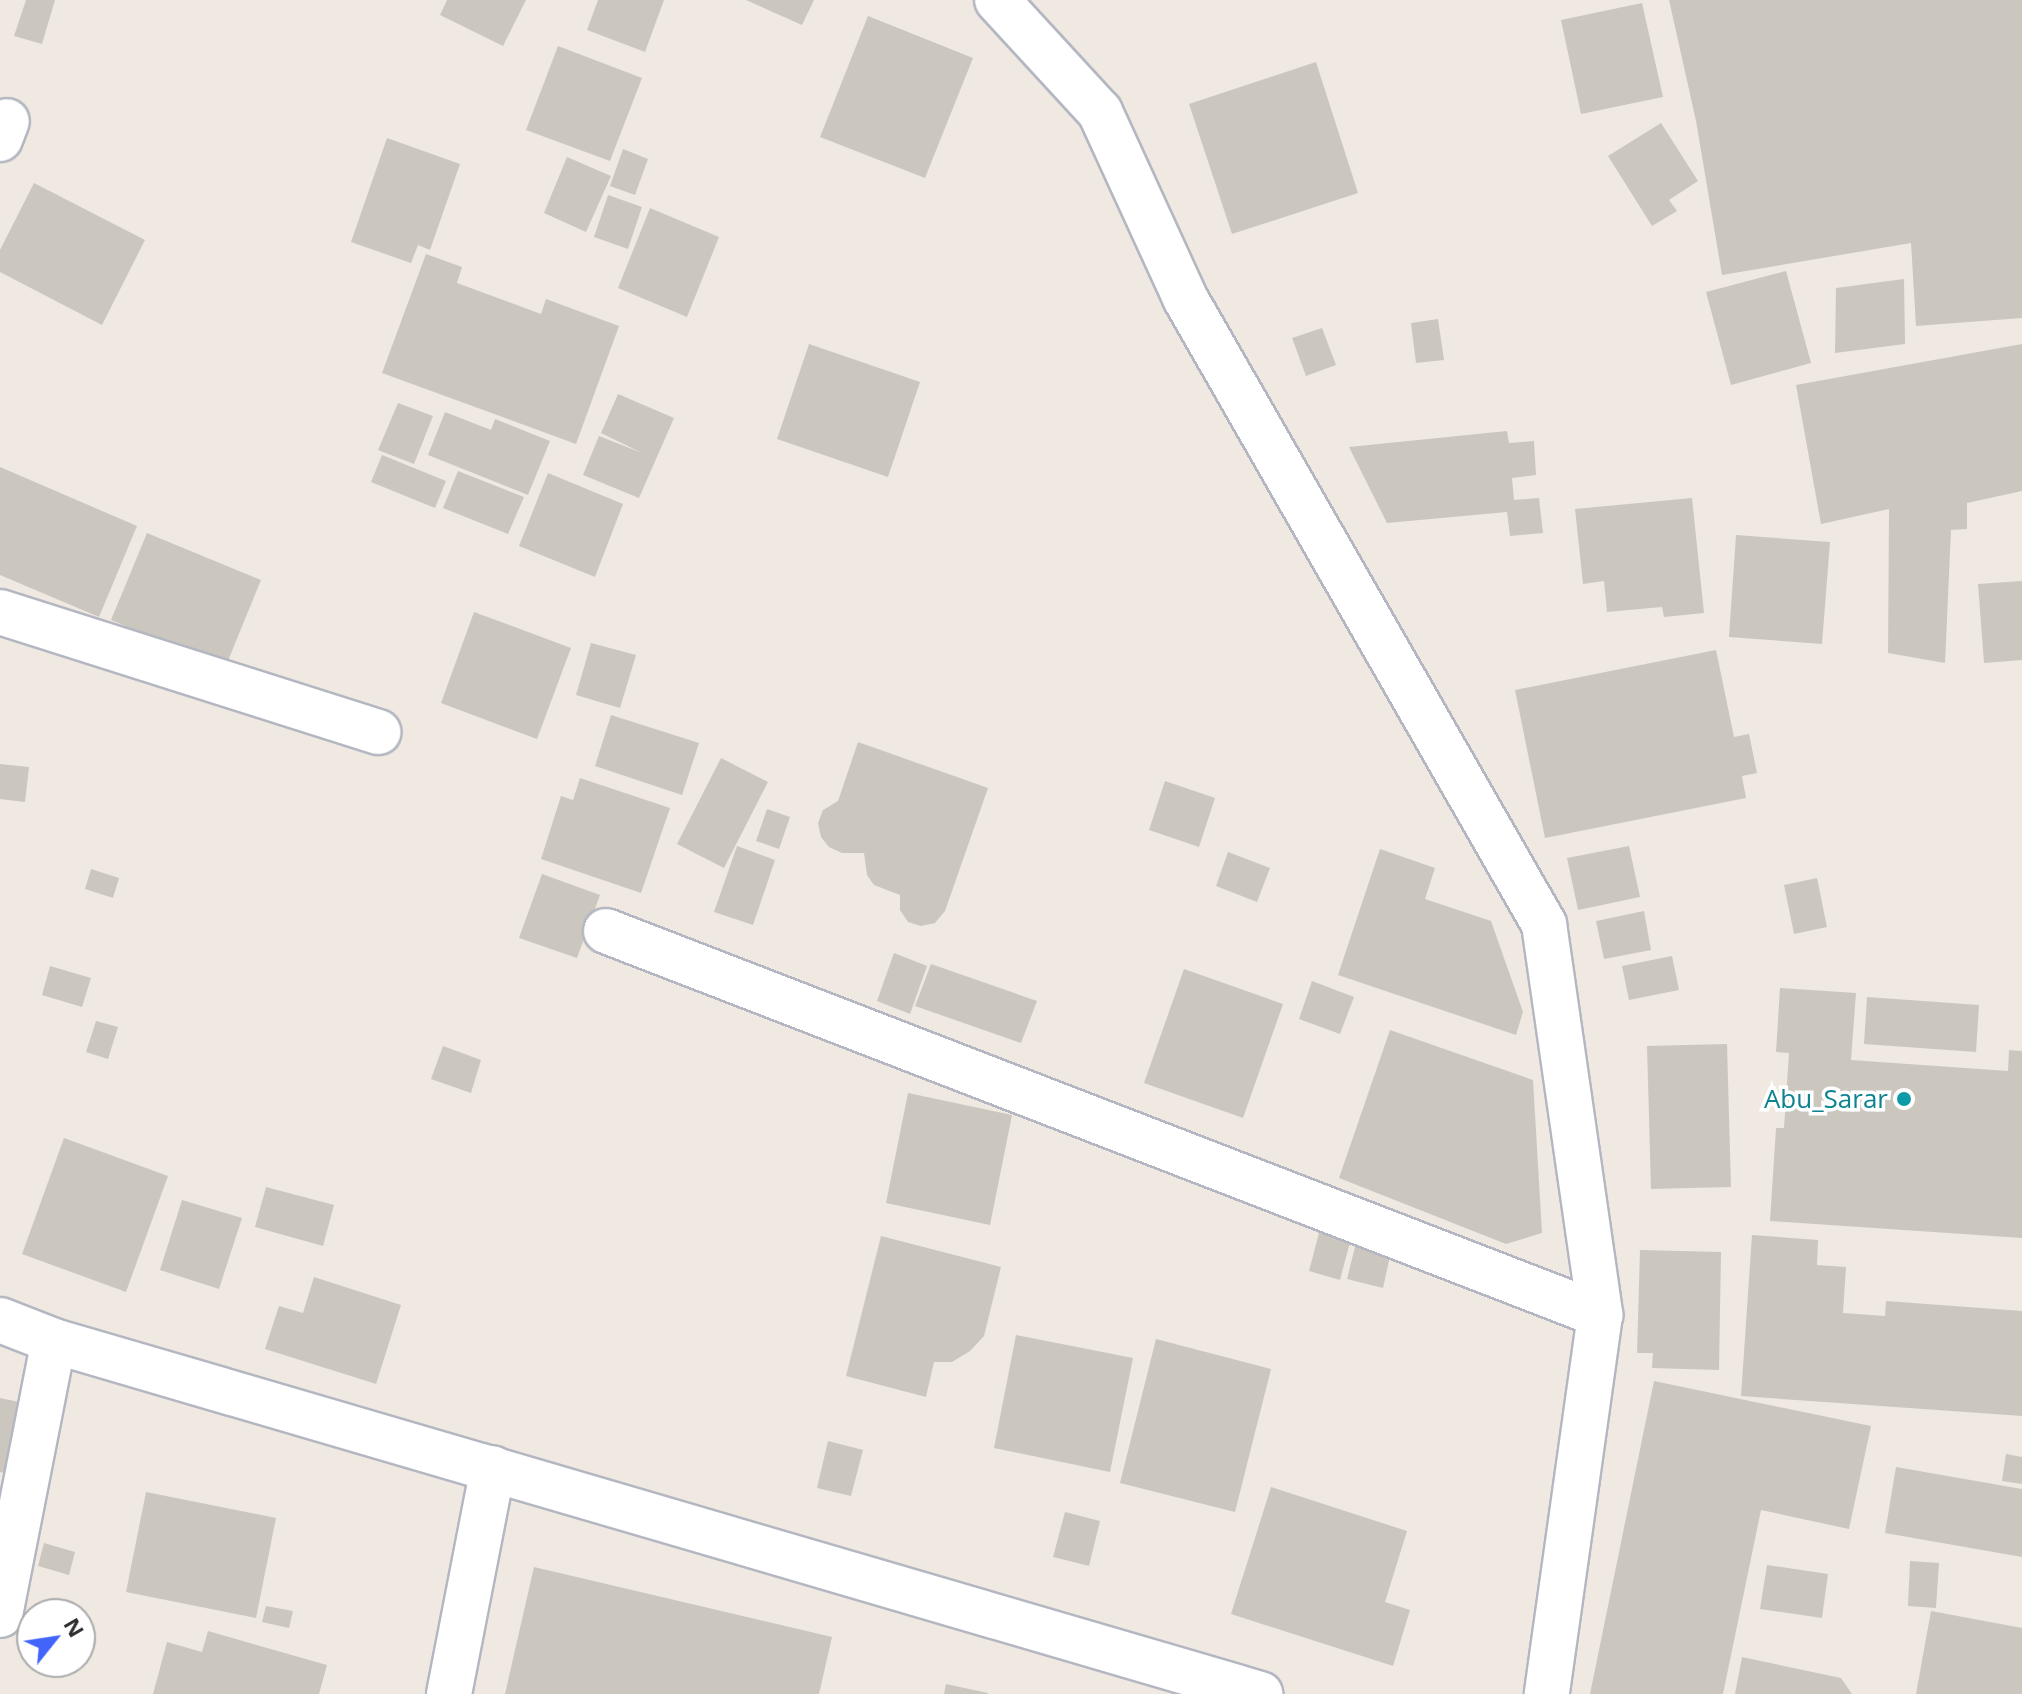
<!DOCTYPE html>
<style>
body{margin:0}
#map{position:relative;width:2022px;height:1694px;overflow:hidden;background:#efe9e1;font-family:"Open Sans",sans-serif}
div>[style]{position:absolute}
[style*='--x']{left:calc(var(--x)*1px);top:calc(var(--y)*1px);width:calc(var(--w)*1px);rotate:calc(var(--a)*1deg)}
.building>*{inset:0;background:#cbc7bf}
.roads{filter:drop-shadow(2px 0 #b4b7c1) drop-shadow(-2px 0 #b4b7c1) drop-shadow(0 2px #b4b7c1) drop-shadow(0 -2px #b4b7c1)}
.street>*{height:44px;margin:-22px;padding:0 22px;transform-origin:22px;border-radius:22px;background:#fff}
.dots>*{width:22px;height:22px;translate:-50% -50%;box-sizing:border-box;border:4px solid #fff;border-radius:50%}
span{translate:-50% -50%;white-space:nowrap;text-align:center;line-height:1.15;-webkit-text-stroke:7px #fff;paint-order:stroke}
.culture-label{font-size:26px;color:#0d838f}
.right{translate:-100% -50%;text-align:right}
.north{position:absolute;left:16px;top:1598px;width:80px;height:80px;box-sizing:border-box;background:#fff;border:2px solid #ababab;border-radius:50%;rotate:60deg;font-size:22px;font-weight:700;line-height:32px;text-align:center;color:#2e2e2e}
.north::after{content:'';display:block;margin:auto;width:28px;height:36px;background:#4264fb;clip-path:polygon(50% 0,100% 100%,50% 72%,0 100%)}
</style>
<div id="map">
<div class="building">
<i style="clip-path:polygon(26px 0,55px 0,42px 44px,14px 36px)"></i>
<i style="clip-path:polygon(447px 0,526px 0,503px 46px,440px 15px)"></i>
<i style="clip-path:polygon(598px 0,664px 0,645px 52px,587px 30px)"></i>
<i style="clip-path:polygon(746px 0,814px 0,802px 25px)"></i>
<i style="clip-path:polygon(1669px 0,2022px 0,2022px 318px,1916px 326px,1911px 243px,1722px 275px,1696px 121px)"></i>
<i style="clip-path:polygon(1642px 3px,1663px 97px,1581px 114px,1561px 20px)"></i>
<i style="clip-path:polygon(868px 16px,973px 58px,925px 178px,820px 137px)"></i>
<i style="clip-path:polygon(558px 46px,642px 78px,610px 161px,526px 130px)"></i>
<i style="clip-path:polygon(1316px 62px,1358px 193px,1232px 234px,1189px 104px)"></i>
<i style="clip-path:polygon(1661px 123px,1698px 181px,1669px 200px,1677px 211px,1652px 226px,1608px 156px)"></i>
<i style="clip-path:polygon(387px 138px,460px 164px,430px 250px,418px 245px,411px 263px,351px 242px)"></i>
<i style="clip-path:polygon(623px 149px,648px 159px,635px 195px,610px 186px)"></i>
<i style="clip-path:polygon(567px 157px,611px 176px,586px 232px,544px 213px)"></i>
<i style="clip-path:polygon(34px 183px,145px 240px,102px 325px,0 272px,0 250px)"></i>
<i style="clip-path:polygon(608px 195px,642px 207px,628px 249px,594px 237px)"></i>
<i style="clip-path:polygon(650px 208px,719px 237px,687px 317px,618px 288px)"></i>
<i style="clip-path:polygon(426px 254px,462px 267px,457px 283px,541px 314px,546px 299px,619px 326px,576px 444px,382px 373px)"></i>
<i style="clip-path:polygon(1786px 271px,1811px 363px,1731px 385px,1706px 292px)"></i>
<i style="clip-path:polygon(1904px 279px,1905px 344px,1835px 353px,1836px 288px)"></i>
<i style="clip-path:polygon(1438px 319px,1444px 360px,1416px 363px,1411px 323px)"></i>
<i style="clip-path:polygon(1322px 328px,1336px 365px,1306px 376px,1292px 338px)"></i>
<i style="clip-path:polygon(809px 344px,920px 382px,888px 477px,777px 439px)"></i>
<i style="clip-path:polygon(2022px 344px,2022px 491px,1967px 503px,1967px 529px,1951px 530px,1945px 663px,1888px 653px,1889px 509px,1821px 524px,1796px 385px)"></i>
<i style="clip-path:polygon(618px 394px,674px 418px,639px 498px,583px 475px,599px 436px,642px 453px,601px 433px)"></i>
<i style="clip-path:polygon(398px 403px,433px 416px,414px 464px,378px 450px)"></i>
<i style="clip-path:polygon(445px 412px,491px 430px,495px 419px,550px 441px,528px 495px,428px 455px)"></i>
<i style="clip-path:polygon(1507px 431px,1509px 443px,1534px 441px,1536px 475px,1512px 478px,1514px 500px,1539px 498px,1543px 533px,1510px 536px,1507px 512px,1387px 523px,1349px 447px)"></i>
<i style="clip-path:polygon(382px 455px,446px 481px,435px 508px,371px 482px)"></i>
<i style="clip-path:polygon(0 467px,137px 526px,99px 617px,0 575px)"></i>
<i style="clip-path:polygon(458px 471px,524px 497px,508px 534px,443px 508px)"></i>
<i style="clip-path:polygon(548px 473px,623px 504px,595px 577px,519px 546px)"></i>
<i style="clip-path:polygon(1692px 498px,1704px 613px,1664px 617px,1662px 607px,1607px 612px,1604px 581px,1583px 584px,1575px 509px)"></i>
<i style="clip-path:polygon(147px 533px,261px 580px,225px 668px,111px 620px)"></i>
<i style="clip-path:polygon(1736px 535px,1830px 542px,1822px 644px,1729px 637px)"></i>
<i style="clip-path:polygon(2022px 581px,2022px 660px,1984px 663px,1978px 584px)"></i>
<i style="clip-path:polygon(474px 612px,571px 648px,537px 739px,441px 703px)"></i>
<i style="clip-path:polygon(591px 643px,636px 655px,620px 708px,576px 695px)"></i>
<i style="clip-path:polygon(1716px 650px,1734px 737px,1749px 734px,1757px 773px,1742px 776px,1746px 798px,1545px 838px,1515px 690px)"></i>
<i style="clip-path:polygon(611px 715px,699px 743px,682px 795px,595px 766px)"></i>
<i style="clip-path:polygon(858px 742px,988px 788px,945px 911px,935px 923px,921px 926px,908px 922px,900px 910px,900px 895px,874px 885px,867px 875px,864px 853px,842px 853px,829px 847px,821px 837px,818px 823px,823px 810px,838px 801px)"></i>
<i style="clip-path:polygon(721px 758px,768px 782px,724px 868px,677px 844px)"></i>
<i style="clip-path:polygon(0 764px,29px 767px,25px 802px,0 799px)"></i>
<i style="clip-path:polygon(580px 778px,670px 808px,641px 893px,541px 859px,561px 796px,573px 800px)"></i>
<i style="clip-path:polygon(1165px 781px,1215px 798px,1199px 847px,1149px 830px)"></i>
<i style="clip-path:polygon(767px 809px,790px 817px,779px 849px,756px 841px)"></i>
<i style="clip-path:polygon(737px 846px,775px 860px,753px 925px,714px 912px)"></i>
<i style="clip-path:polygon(1629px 846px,1640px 897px,1578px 910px,1567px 858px)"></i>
<i style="clip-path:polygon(1380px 849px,1435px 868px,1425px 899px,1491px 921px,1523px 1012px,1516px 1035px,1338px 975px)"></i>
<i style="clip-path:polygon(1228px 852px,1270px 868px,1257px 902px,1216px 886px)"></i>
<i style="clip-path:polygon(91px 869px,119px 878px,113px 898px,85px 889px)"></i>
<i style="clip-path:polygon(542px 874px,600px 895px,577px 958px,519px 938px)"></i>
<i style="clip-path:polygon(1817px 878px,1827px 927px,1794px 934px,1784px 885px)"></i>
<i style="clip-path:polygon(1644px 911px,1651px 950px,1604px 959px,1596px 921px)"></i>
<i style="clip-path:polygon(894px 953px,927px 966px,910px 1014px,877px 1001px)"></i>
<i style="clip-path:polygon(1672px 956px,1679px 990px,1629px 1000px,1622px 966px)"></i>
<i style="clip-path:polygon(931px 964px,1037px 1001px,1021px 1043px,915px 1006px)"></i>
<i style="clip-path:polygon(50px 966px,91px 978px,82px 1007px,42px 995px)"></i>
<i style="clip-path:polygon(1184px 969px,1283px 1004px,1243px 1118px,1144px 1083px)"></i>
<i style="clip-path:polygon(1312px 981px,1354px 997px,1340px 1034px,1299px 1019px)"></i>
<i style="clip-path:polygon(1780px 988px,1856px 993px,1851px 1060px,2008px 1071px,2009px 1050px,2022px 1051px,2022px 1238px,1770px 1221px,1776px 1128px,1784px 1128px,1789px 1053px,1776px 1052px)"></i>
<i style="clip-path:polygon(1867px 997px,1979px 1005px,1976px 1052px,1864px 1044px)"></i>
<i style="clip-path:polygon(96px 1021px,118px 1027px,108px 1059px,86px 1052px)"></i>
<i style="clip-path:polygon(1390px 1030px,1533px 1080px,1542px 1233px,1506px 1244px,1339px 1178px)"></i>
<i style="clip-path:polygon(1727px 1044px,1731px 1187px,1651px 1189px,1647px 1046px)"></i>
<i style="clip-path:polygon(443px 1046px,481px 1060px,471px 1093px,431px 1079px)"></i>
<i style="clip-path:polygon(908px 1093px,1012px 1115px,990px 1225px,886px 1203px)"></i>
<i style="clip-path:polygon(64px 1138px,168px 1176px,126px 1292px,22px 1254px)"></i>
<i style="clip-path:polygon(266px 1187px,334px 1205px,323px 1246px,255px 1227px)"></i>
<i style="clip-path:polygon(182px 1200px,242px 1218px,219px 1289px,160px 1270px)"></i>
<i style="clip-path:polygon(1319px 1233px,1350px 1242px,1340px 1280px,1309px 1271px)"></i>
<i style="clip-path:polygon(1752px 1235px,1818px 1240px,1817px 1265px,1846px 1267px,1843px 1313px,1885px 1316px,1886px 1301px,2022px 1311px,2022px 1416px,1741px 1396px)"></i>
<i style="clip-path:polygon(881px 1236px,1001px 1267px,984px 1336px,970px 1351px,952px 1362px,934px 1362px,926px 1397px,846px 1376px)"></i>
<i style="clip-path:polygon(1356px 1243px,1391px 1252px,1383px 1288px,1347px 1279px)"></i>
<i style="clip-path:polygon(1640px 1250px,1721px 1252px,1719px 1370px,1652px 1368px,1653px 1353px,1637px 1353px)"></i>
<i style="clip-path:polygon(314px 1277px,401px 1305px,376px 1384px,265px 1349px,279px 1306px,303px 1313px)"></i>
<i style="clip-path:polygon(1016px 1335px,1133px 1358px,1110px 1472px,994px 1448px)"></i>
<i style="clip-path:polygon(1156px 1339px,1271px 1369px,1235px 1512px,1120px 1483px)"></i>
<i style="clip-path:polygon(1654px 1381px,1871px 1426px,1849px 1529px,1761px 1510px,1723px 1694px,1590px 1694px)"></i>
<i style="clip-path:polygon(0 1398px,19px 1402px,4px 1473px,0 1472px)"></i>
<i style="clip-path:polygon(828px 1441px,863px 1450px,851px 1496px,817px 1488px)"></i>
<i style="clip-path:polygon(2006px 1454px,2022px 1457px,2022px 1484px,2002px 1481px)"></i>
<i style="clip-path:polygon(1896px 1467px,2022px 1489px,2022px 1557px,1885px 1533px)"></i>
<i style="clip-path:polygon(1271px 1487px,1407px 1531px,1385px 1602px,1410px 1610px,1393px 1666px,1231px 1614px)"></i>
<i style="clip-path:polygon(146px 1492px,276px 1518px,256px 1618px,126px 1592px)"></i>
<i style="clip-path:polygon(1065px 1512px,1100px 1521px,1089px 1566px,1053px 1557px)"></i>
<i style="clip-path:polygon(44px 1543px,75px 1552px,69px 1575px,38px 1566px)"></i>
<i style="clip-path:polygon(1910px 1561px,1939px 1563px,1936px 1608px,1908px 1606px)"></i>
<i style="clip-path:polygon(1767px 1565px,1828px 1574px,1822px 1618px,1760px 1609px)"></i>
<i style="clip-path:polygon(534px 1567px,832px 1637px,819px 1694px,505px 1694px)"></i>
<i style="clip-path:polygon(266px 1606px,293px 1611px,289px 1628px,262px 1622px)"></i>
<i style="clip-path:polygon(1931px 1611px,2022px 1628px,2022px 1694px,1916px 1694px)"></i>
<i style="clip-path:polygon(208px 1631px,327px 1665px,319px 1694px,153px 1694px,167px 1642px,202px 1652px)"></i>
<i style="clip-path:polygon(1742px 1657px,1841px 1678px,1852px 1694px,1735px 1694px)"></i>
<i style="clip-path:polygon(946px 1684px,988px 1693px,988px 1694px,944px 1694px)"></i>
</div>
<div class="roads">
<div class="street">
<i style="--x:997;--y:0;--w:152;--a:47.4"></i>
<i style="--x:1100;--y:112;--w:205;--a:65.4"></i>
<i style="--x:1185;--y:298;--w:722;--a:60.17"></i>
<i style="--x:1544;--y:924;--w:395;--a:81.8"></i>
<i style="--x:1600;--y:1315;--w:383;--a:98"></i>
<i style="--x:0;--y:139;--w:19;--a:-69"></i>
<i style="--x:0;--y:612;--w:397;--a:17.6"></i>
<i style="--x:606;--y:931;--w:1066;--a:21.12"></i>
<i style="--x:0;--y:1320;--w:58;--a:21.3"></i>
<i style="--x:54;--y:1341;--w:1257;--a:16.31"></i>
<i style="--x:0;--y:1615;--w:279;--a:-78.9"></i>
<i style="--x:449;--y:1694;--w:230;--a:-79"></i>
</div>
</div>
<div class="dots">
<i style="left:1904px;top:1099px;background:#0f9aa8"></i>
</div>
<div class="culture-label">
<span class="right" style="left:1888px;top:1099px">Abu_Sarar</span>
</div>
<div class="north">N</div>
</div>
